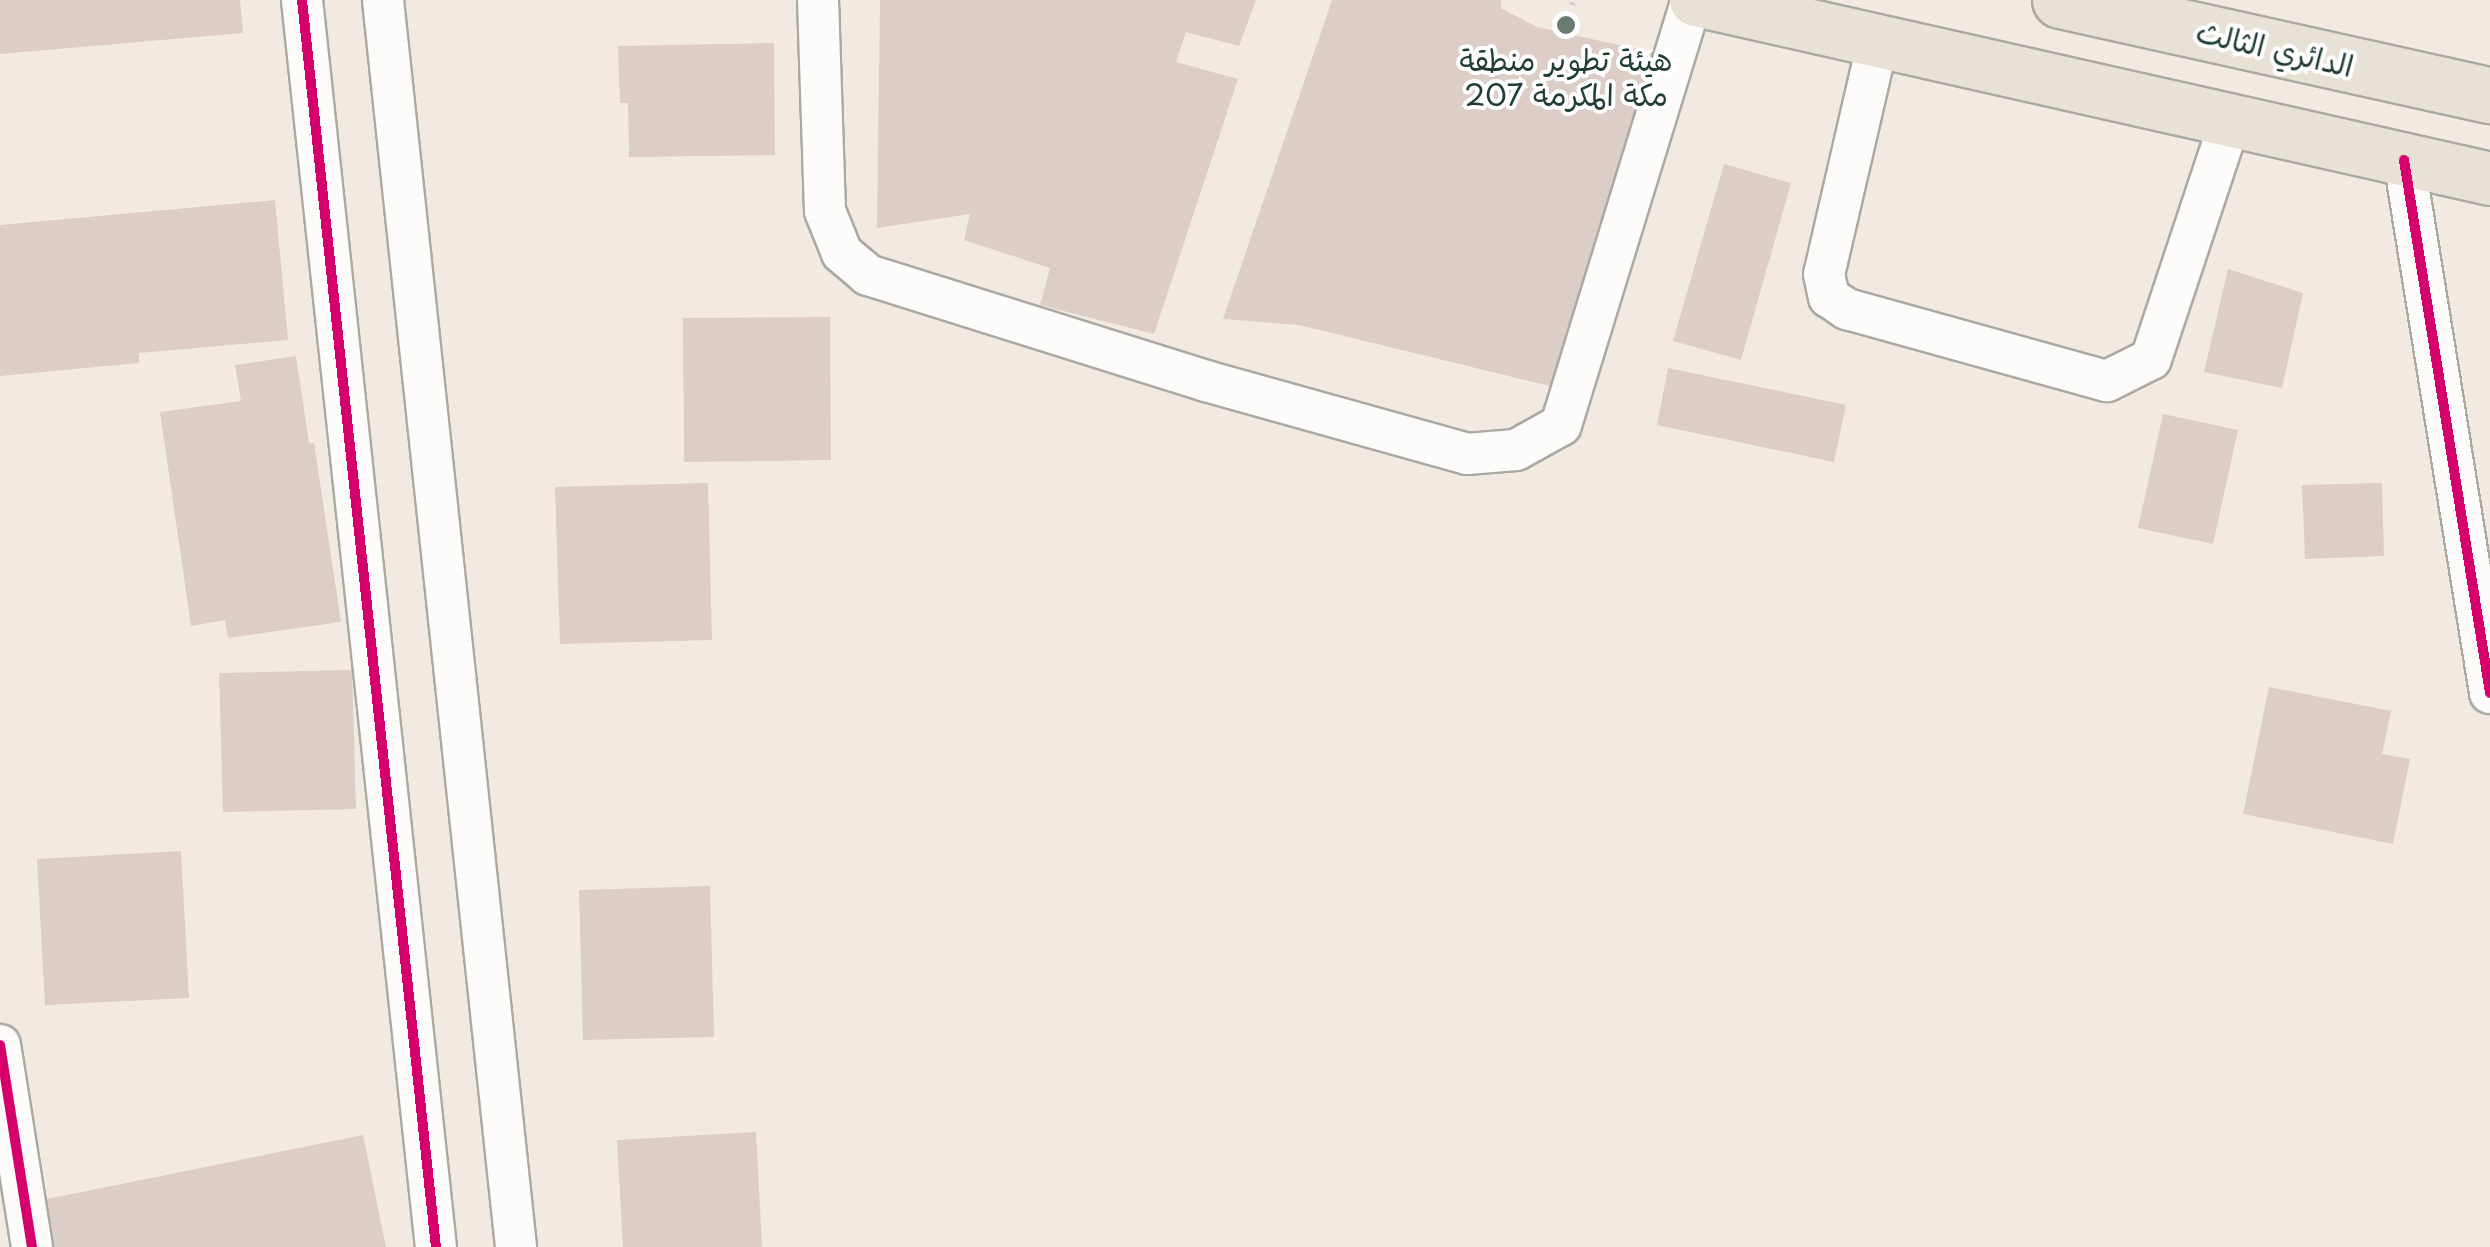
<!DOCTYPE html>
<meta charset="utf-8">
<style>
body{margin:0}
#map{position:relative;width:2490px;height:1247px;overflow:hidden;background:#f2eae1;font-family:"Playpen Sans","Playpen Sans Arabic",sans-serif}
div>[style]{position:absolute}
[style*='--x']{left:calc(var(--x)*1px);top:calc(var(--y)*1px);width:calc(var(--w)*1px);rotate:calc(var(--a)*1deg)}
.building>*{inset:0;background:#dccdc7}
.path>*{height:6px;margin-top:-3px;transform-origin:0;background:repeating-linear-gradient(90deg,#cdcdca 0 2.5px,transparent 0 10.5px)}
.roads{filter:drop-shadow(2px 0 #aaaaa3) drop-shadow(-2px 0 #aaaaa3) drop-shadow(0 2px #aaaaa3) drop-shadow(0 -2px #aaaaa3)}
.minor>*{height:40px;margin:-20px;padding:0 20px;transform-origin:20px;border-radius:20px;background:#fdfcfa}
.major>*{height:52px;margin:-26px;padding:0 26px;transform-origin:26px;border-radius:26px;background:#e8e2d6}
.highway>*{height:55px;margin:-27.5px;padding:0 27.5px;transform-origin:27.5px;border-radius:27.5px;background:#e8e2d6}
.cycleway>*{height:10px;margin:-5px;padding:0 5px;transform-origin:5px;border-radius:5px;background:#d6006c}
.dots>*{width:28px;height:28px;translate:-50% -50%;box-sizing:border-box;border:5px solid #fff;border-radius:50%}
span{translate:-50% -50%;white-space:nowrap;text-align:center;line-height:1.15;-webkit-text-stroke:8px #fff;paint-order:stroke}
.street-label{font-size:30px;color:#1f3d34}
.poi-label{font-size:30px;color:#1f3d34}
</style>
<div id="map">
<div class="building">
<i style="clip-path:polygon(0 0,240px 0,243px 33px,0 54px)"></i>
<i style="clip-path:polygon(880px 0,1256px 0,1239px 46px,1186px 32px,1176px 62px,1238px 79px,1154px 334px,1040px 305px,1050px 268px,964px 240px,970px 214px,877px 228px)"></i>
<i style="clip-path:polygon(1332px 0,1501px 0,1501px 8px,1537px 27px,1660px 54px,1612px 222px,1598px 227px,1558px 388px,1299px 325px,1223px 319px)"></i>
<i style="clip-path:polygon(774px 43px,775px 155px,629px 157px,628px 103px,620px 103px,618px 46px)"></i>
<i style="clip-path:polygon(1724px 164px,1791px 183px,1741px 360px,1673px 341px)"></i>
<i style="clip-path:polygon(275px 200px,288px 340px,139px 353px,139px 363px,0 376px,0 225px)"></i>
<i style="clip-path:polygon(2228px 269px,2303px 293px,2282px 388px,2204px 372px)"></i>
<i style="clip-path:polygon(830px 317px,831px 460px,684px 462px,683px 318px)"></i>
<i style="clip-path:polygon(296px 356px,309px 443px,314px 443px,341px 622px,228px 638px,225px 620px,191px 626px,160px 412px,241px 401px,235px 365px)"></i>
<i style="clip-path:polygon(1668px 368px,1846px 405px,1834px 462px,1657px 425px)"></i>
<i style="clip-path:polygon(2163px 414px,2238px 430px,2213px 544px,2138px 528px)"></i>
<i style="clip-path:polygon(708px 483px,712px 640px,560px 644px,555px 487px)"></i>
<i style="clip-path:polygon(2382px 483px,2384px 556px,2305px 559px,2302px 485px)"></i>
<i style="clip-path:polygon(352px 670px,356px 809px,223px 812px,219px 673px)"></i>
<i style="clip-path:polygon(2269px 687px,2391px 711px,2382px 754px,2410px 759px,2393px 844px,2243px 814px)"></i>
<i style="clip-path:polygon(181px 851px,189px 998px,45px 1005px,37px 859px)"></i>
<i style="clip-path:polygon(710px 886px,714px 1037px,583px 1040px,579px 890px)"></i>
<i style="clip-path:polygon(756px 1132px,762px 1247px,623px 1247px,617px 1140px)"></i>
<i style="clip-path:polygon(363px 1135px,386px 1247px,52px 1247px,42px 1200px)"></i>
</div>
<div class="path">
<i style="--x:1566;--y:25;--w:26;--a:-74"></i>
</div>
<div class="roads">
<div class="minor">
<i style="--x:302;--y:0;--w:1254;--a:83.87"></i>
<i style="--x:383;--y:0;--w:1254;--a:83.91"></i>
<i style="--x:818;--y:0;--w:211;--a:88.1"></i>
<i style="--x:825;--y:211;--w:45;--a:68"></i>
<i style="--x:842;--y:253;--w:34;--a:40"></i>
<i style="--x:868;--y:275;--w:354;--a:17.4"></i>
<i style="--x:1206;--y:381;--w:271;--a:15.6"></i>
<i style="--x:1467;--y:454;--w:49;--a:-4.7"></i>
<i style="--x:1516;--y:450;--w:51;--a:-29.1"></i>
<i style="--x:1561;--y:425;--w:445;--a:-72.9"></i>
<i style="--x:1878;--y:41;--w:239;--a:103"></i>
<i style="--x:1824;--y:274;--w:24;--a:78"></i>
<i style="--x:1829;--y:297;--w:22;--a:34"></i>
<i style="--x:1847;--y:309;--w:270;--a:15.5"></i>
<i style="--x:2107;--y:381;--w:49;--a:-26.6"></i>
<i style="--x:2151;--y:359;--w:251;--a:-71.6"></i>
<i style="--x:2404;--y:160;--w:540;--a:80.83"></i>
<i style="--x:0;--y:1045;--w:205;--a:81"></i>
</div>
<div class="major">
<i style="--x:1696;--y:0;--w:814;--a:12.7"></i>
</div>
<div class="highway">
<i style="--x:2060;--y:0;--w:440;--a:12.5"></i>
</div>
</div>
<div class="cycleway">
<i style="--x:302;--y:0;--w:1254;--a:83.87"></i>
<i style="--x:2404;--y:160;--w:540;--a:80.83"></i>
<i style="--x:0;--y:1045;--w:205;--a:81"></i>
</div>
<div class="dots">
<i style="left:1566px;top:25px;background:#697a71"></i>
</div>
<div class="street-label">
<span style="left:2275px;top:48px;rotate:13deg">الدائري الثالث</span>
</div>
<div class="poi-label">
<span style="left:1566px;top:76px">هيئة تطوير منطقة<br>مكة المكرمة 207</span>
</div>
</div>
